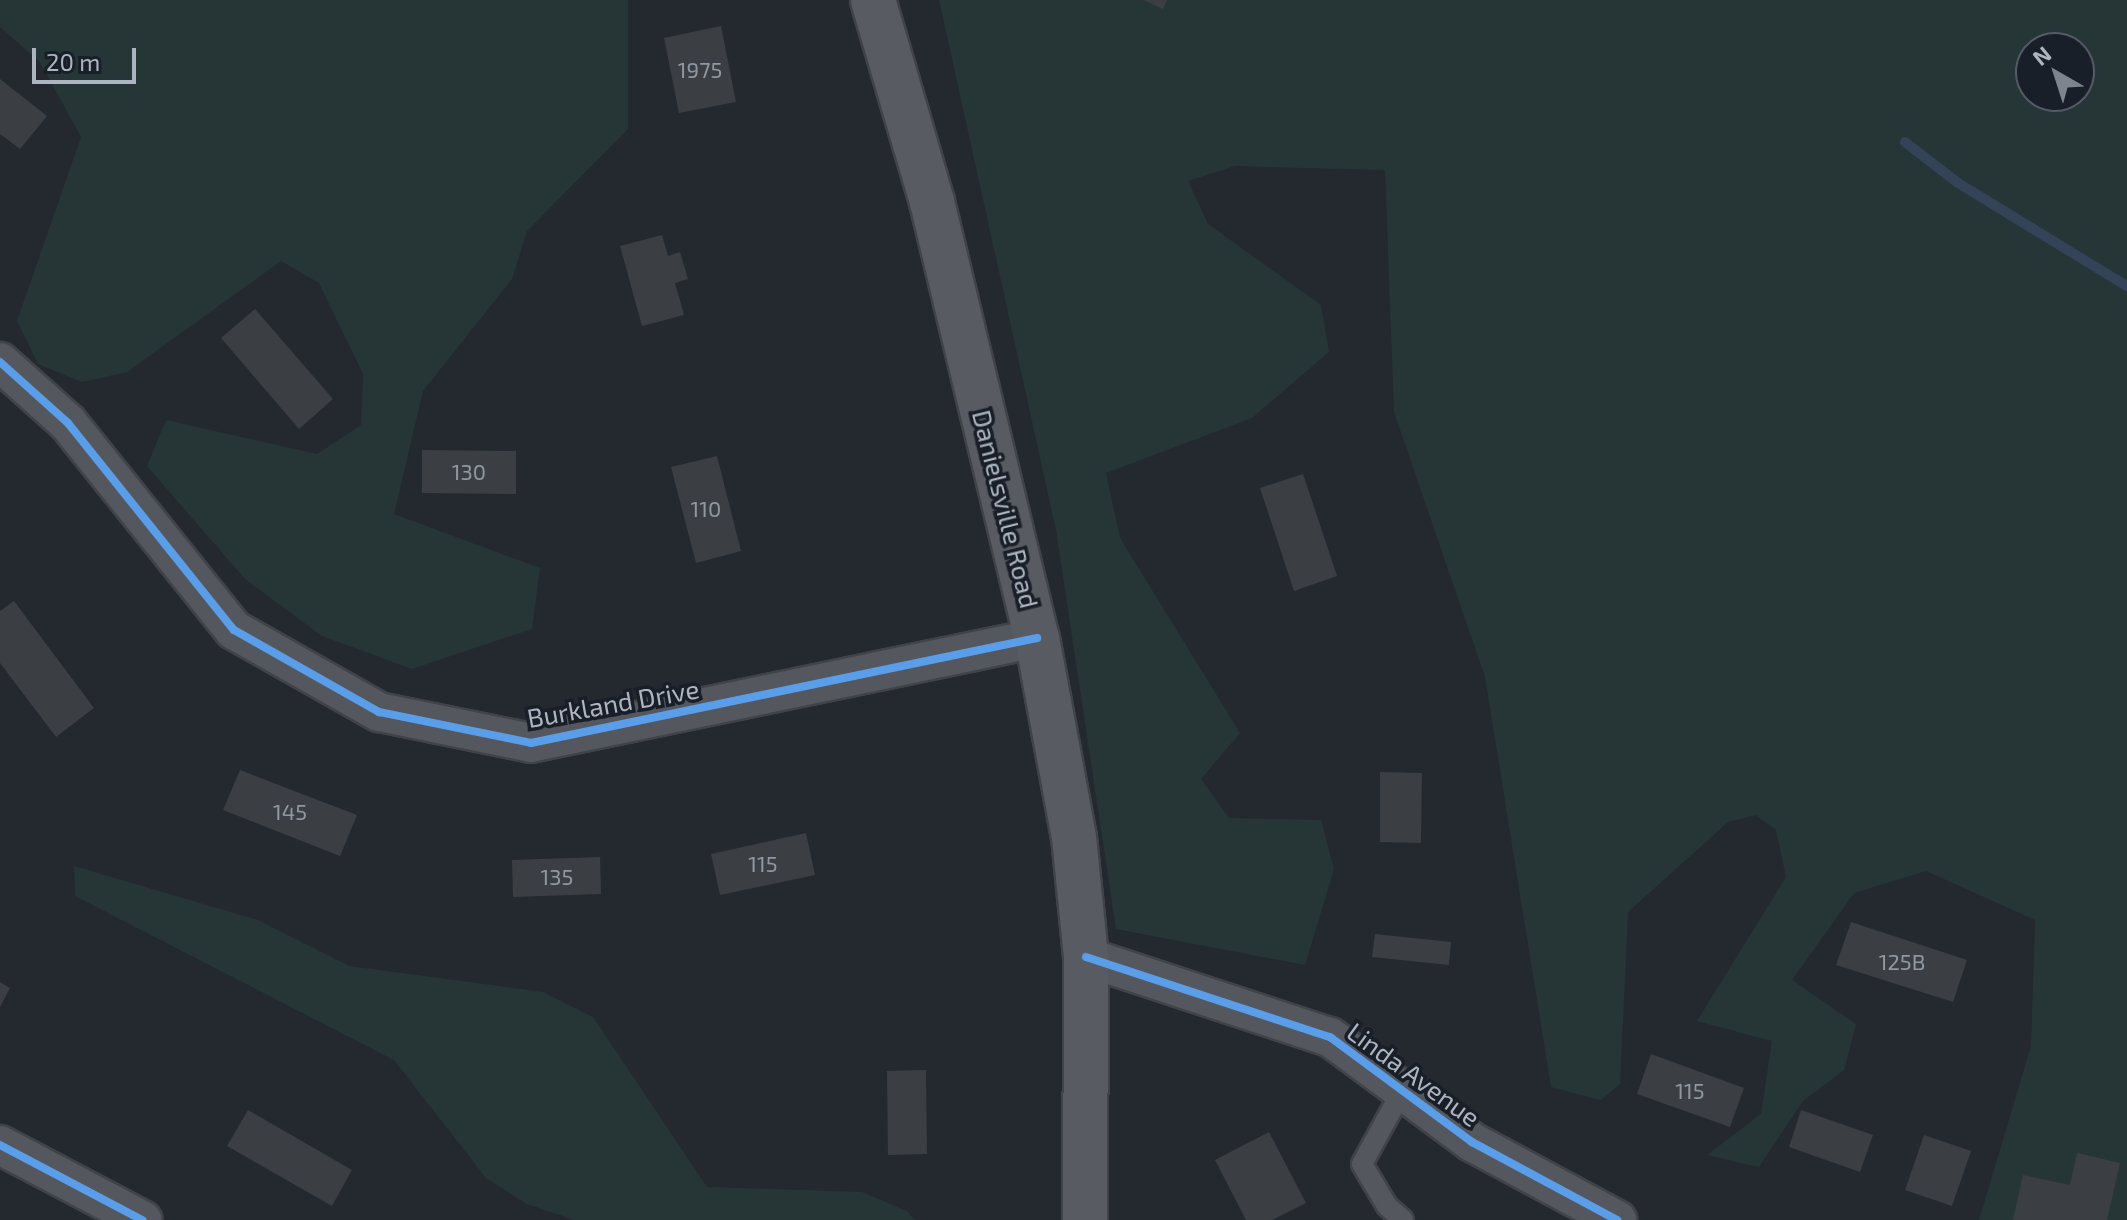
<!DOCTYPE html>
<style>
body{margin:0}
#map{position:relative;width:2127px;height:1220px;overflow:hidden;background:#24292f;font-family:"Exo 2",sans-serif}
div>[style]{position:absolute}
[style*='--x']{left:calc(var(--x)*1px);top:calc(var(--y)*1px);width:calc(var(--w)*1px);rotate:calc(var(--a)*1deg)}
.green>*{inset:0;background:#263637}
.stream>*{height:10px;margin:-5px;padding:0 5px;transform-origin:5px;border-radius:5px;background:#344357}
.building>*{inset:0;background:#3b3f44}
.roads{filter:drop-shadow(2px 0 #404348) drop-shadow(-2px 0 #404348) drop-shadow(0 2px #404348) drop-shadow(0 -2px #404348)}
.service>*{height:20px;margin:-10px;padding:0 10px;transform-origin:10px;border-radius:10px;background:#54575d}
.minor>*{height:38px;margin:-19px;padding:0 19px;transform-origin:19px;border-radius:19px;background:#54575d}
.secondary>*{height:44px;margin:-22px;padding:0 22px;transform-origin:22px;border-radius:22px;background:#585b62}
.cycleway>*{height:8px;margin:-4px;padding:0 4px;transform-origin:4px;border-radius:4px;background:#5a9eea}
span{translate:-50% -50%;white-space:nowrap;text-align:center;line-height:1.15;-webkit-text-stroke:7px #191f28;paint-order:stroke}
.number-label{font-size:22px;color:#9098a2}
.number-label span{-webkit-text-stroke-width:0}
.street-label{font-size:26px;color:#adb5c1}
.north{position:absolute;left:2015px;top:32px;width:80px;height:80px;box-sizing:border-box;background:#191f28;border:2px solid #545b65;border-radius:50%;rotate:321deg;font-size:22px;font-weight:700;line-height:32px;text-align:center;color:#adb5c1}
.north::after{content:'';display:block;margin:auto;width:28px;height:36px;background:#7d848e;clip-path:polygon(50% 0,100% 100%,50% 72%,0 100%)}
.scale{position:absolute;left:32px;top:48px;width:104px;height:36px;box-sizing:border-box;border:4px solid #adb5c1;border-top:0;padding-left:10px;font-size:24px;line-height:28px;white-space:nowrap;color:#adb5c1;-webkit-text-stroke:6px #191f28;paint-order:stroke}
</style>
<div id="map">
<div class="green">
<i style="clip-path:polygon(0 0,628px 0,628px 129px,527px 231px,512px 279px,423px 391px,394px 514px,540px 568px,532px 629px,412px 669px,322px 636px,245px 579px,147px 466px,166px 420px,317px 454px,361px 425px,363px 374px,319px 283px,281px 261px,127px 372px,82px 382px,38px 364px,17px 321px,81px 137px,40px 62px,0 27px)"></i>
<i style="clip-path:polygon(evenodd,939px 0,2127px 0,2127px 1220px,1979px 1220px,2031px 1046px,2035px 920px,1926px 871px,1854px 893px,1792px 980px,1856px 1024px,1844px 1070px,1803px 1101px,1759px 1167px,1707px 1155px,1761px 1114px,1772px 1041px,1697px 1021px,1786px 877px,1776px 830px,1756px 815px,1728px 822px,1628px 912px,1620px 1084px,1601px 1100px,1551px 1087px,1485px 677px,1394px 412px,1385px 170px,1235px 166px,1188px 181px,1208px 224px,1321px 305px,1329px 352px,1252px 418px,1106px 473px,1120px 538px,1240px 733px,1201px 779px,1229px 818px,1321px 820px,1334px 869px,1305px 965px,1116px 929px,1056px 530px,939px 0,2031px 48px,2079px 48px,2079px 96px,2031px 96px,2031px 48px)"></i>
<i style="clip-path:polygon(74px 866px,258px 920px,349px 966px,543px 992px,593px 1017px,707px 1187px,862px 1192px,907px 1211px,914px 1220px,575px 1220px,527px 1204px,486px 1178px,394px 1060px,75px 896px)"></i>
</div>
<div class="stream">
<i style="--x:1905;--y:142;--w:67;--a:37.7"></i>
<i style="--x:1958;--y:183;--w:198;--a:31.4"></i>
</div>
<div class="building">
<i style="clip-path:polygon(1144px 0,1167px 0,1163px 9px)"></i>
<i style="clip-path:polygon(721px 26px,736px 102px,679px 113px,664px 38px)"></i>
<i style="clip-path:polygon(0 79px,47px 116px,20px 149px,0 134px)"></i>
<i style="clip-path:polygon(662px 235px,668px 256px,680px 252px,688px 279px,675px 283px,684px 315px,642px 326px,620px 246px)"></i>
<i style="clip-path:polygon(255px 309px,333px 399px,299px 429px,221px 338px)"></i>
<i style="clip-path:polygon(422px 450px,516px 451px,516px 494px,422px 493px)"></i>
<i style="clip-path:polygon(717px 456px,741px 551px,696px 563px,671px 467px)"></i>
<i style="clip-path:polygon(1303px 474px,1337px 576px,1294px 591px,1260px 488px)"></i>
<i style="clip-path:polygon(14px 601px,94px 708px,56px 737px,0 663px,0 611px)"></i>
<i style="clip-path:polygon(240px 770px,357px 815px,340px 856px,223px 810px)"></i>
<i style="clip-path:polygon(1380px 772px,1422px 773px,1421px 843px,1380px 842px)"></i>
<i style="clip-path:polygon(806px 833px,815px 875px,720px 895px,711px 854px)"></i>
<i style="clip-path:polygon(600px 857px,601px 894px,513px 897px,512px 860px)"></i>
<i style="clip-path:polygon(1851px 922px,1967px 960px,1953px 1002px,1836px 965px)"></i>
<i style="clip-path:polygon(1375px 934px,1451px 942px,1449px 965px,1372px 957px)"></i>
<i style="clip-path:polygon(0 982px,10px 988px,0 1007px)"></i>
<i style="clip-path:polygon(1651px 1054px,1744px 1088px,1730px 1127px,1637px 1094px)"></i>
<i style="clip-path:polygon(926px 1070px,927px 1154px,888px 1155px,887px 1071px)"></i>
<i style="clip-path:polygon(248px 1110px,352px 1170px,332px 1206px,227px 1146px)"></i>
<i style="clip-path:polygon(1801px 1110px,1873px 1135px,1860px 1172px,1789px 1147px)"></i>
<i style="clip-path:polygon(1269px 1132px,1306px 1203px,1272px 1220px,1246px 1220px,1215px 1160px)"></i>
<i style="clip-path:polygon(1924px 1135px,1971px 1151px,1952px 1206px,1905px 1190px)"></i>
<i style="clip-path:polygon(2077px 1153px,2120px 1163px,2107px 1220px,2013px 1220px,2023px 1175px,2070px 1185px)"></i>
</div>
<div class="roads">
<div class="service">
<i style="--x:1402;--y:1091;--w:83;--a:118.7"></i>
<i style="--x:1362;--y:1164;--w:49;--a:59.2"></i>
<i style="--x:1387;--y:1206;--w:21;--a:41"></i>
</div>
<div class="minor">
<i style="--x:0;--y:362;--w:91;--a:41.9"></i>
<i style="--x:68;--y:423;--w:265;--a:51.3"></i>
<i style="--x:234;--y:630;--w:167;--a:29.5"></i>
<i style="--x:379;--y:712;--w:155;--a:11.5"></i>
<i style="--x:531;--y:743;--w:517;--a:-11.72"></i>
<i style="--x:1086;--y:957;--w:257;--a:18.2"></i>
<i style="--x:1330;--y:1037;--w:177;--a:36.5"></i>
<i style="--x:1472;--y:1142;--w:165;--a:28.3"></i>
<i style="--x:0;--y:1145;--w:161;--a:27.8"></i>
</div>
<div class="secondary">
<i style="--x:873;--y:0;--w:210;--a:73.7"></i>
<i style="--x:932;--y:202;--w:448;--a:76.5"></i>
<i style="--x:1037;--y:638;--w:202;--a:79.5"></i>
<i style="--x:1074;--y:837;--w:121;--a:84.3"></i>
<i style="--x:1086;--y:957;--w:263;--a:90.2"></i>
</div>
</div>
<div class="cycleway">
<i style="--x:0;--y:362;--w:91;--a:41.9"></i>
<i style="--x:68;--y:423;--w:265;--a:51.3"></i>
<i style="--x:234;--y:630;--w:167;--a:29.5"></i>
<i style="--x:379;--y:712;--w:155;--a:11.5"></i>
<i style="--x:531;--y:743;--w:517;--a:-11.72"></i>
<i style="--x:1086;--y:957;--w:257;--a:18.2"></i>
<i style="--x:1330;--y:1037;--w:177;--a:36.5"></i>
<i style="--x:1472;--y:1142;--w:165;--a:28.3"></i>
<i style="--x:0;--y:1145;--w:161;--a:27.8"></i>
</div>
<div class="number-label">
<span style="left:700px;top:70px">1975</span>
<span style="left:469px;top:472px">130</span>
<span style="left:706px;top:509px">110</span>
<span style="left:290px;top:812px">145</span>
<span style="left:763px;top:864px">115</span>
<span style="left:557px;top:877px">135</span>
<span style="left:1902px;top:962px">125B</span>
<span style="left:1690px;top:1091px">115</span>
</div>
<div class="street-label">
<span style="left:1006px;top:509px;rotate:76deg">Danielsville Road</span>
<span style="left:613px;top:703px;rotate:-10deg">Burkland Drive</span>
<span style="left:1414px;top:1074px;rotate:36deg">Linda Avenue</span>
</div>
<div class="north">N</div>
<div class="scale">20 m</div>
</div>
